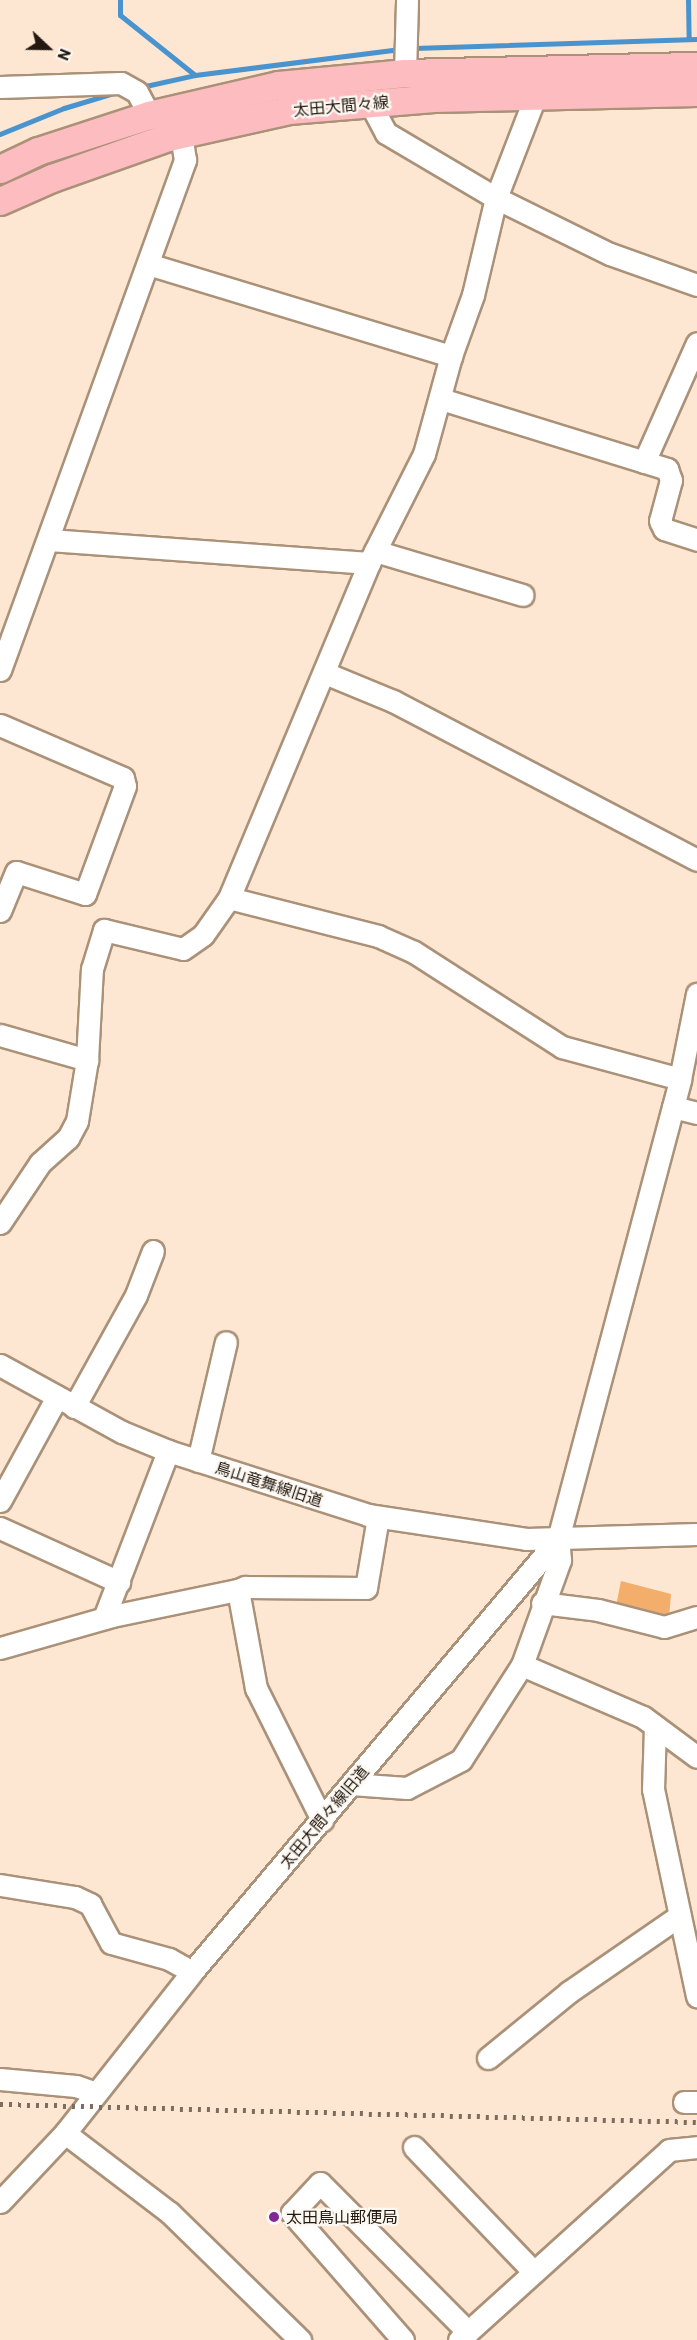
<!DOCTYPE html>
<meta charset="utf-8">
<style>
body{margin:0}
#map{position:relative;width:697px;height:2340px;overflow:hidden;background:#fde7d2;font-family:Barlow,"Noto Sans JP",sans-serif}
div>[style]{position:absolute}
[style*='--x']{left:calc(var(--x)*1px);top:calc(var(--y)*1px);width:calc(var(--w)*1px);rotate:calc(var(--a)*1deg)}
.stream>*{height:5px;margin:-2.5px;padding:0 2.5px;transform-origin:2.5px;border-radius:2.5px;background:#4993cf}
.building>*{inset:0;background:#f2ae6a}
.roads{filter:drop-shadow(2px 0 #aa9178) drop-shadow(-2px 0 #aa9178) drop-shadow(0 2px #aa9178) drop-shadow(0 -2px #aa9178)}
.minor>*{height:21px;margin:-10.5px;padding:0 10.5px;transform-origin:10.5px;border-radius:10.5px;background:#fff}
.major>*{height:27px;margin:-13.5px;padding:0 13.5px;transform-origin:13.5px;border-radius:13.5px;background:#fdbcc0}
.rail>*{height:4.5px;margin-top:-2.25px;transform-origin:0;background:repeating-linear-gradient(90deg,#7b6c5e 0 3px,transparent 0 9px)}
.dots>*{width:16px;height:16px;translate:-50% -50%;box-sizing:border-box;border:3px solid #fdf8f2;border-radius:50%}
span{translate:-50% -50%;white-space:nowrap;text-align:center;line-height:1.15;-webkit-text-stroke:4.5px #fdf8f2;paint-order:stroke}
.street-label{font-size:16px;color:#231910}
.poi-label{font-size:16px;color:#231910}
.left{translate:0 -50%;text-align:left}
.north{position:absolute;left:18px;top:18px;width:60px;height:60px;-webkit-text-stroke:4px #fdf8f2;paint-order:stroke;rotate:112deg;font-size:16px;font-weight:700;line-height:24px;text-align:center;color:#231910}
.north::after{content:'';display:block;margin:auto;width:21px;height:27px;background:#231910;clip-path:polygon(50% 0,100% 100%,50% 72%,0 100%)}
</style>
<div id="map">
<div class="stream">
<i style="--x:120;--y:0;--w:15;--a:90"></i>
<i style="--x:120;--y:15;--w:96;--a:38.7"></i>
<i style="--x:195;--y:75;--w:207;--a:-7.2"></i>
<i style="--x:688;--y:0;--w:39;--a:89"></i>
<i style="--x:414;--y:45;--w:3;--a:90"></i>
<i style="--x:414;--y:48;--w:283;--a:-1.8"></i>
<i style="--x:141;--y:87;--w:55;--a:-12.5"></i>
<i style="--x:0;--y:134;--w:69;--a:-22.1"></i>
<i style="--x:64;--y:108;--w:55;--a:-16.8"></i>
</div>
<div class="building">
<i style="clip-path:polygon(621px 1581px,671px 1594px,669px 1618px,616px 1606px)"></i>
</div>
<div class="roads">
<div class="minor">
<i style="--x:405;--y:73;--w:73;--a:-88.4"></i>
<i style="--x:0;--y:87;--w:121;--a:-1.9"></i>
<i style="--x:121;--y:83;--w:18;--a:29"></i>
<i style="--x:137;--y:92;--w:26;--a:62"></i>
<i style="--x:370;--y:103;--w:34;--a:62"></i>
<i style="--x:386;--y:133;--w:128;--a:30.6"></i>
<i style="--x:496;--y:198;--w:127;--a:26.2"></i>
<i style="--x:610;--y:254;--w:92;--a:19.6"></i>
<i style="--x:148;--y:264;--w:317;--a:16.9"></i>
<i style="--x:441;--y:399;--w:237;--a:17.2"></i>
<i style="--x:667;--y:469;--w:12;--a:70"></i>
<i style="--x:671;--y:480;--w:42;--a:105"></i>
<i style="--x:660;--y:521;--w:9;--a:63"></i>
<i style="--x:664;--y:529;--w:35;--a:18"></i>
<i style="--x:644;--y:462;--w:130;--a:-66"></i>
<i style="--x:49;--y:540;--w:321;--a:4.1"></i>
<i style="--x:375;--y:551;--w:154;--a:16.6"></i>
<i style="--x:0;--y:670;--w:543;--a:-70.06"></i>
<i style="--x:185;--y:160;--w:26;--a:-99"></i>
<i style="--x:325;--y:673;--w:74;--a:22.4"></i>
<i style="--x:393;--y:701;--w:343;--a:27.6"></i>
<i style="--x:0;--y:725;--w:134;--a:23.3"></i>
<i style="--x:123;--y:778;--w:8;--a:76"></i>
<i style="--x:125;--y:786;--w:115;--a:110.3"></i>
<i style="--x:85;--y:894;--w:72;--a:-162.3"></i>
<i style="--x:16;--y:872;--w:42;--a:112.3"></i>
<i style="--x:229;--y:898;--w:154;--a:14.3"></i>
<i style="--x:378;--y:936;--w:39;--a:24"></i>
<i style="--x:414;--y:952;--w:176;--a:32.7"></i>
<i style="--x:562;--y:1047;--w:122;--a:15.2"></i>
<i style="--x:0;--y:1035;--w:91;--a:16"></i>
<i style="--x:673;--y:1107;--w:25;--a:14"></i>
<i style="--x:0;--y:1223;--w:72;--a:-56.3"></i>
<i style="--x:40;--y:1163;--w:38;--a:-42"></i>
<i style="--x:68;--y:1138;--w:19;--a:-62"></i>
<i style="--x:77;--y:1121;--w:62;--a:-80.7"></i>
<i style="--x:87;--y:1060;--w:91;--a:-86.9"></i>
<i style="--x:92;--y:969;--w:41;--a:-72.9"></i>
<i style="--x:104;--y:930;--w:81;--a:13.5"></i>
<i style="--x:183;--y:949;--w:24;--a:-35"></i>
<i style="--x:203;--y:935;--w:45;--a:-54.9"></i>
<i style="--x:229;--y:898;--w:363;--a:-67.3"></i>
<i style="--x:369;--y:563;--w:122;--a:-63.2"></i>
<i style="--x:424;--y:454;--w:102;--a:-74.6"></i>
<i style="--x:451;--y:356;--w:65;--a:-70.2"></i>
<i style="--x:473;--y:295;--w:100;--a:-76.7"></i>
<i style="--x:496;--y:198;--w:108;--a:-68.9"></i>
<i style="--x:0;--y:1365;--w:139;--a:28.8"></i>
<i style="--x:122;--y:1432;--w:50;--a:22.4"></i>
<i style="--x:168;--y:1451;--w:210;--a:17.7"></i>
<i style="--x:368;--y:1515;--w:160;--a:8.6"></i>
<i style="--x:526;--y:1539;--w:171;--a:-1.7"></i>
<i style="--x:74;--y:1407;--w:128;--a:-61"></i>
<i style="--x:136;--y:1295;--w:47;--a:-68.9"></i>
<i style="--x:198;--y:1461;--w:122;--a:-76.8"></i>
<i style="--x:0;--y:1501;--w:119;--a:-61.3"></i>
<i style="--x:0;--y:1528;--w:131;--a:24.4"></i>
<i style="--x:238;--y:1590;--w:8;--a:-23"></i>
<i style="--x:245;--y:1587;--w:121;--a:0.5"></i>
<i style="--x:366;--y:1588;--w:72;--a:-80.4"></i>
<i style="--x:542;--y:1603;--w:56;--a:7.1"></i>
<i style="--x:598;--y:1610;--w:68;--a:14.4"></i>
<i style="--x:664;--y:1627;--w:34;--a:-17"></i>
<i style="--x:104;--y:1618;--w:179;--a:-69"></i>
<i style="--x:0;--y:1648;--w:116;--a:-15.9"></i>
<i style="--x:112;--y:1616;--w:129;--a:-11.7"></i>
<i style="--x:238;--y:1590;--w:100;--a:79.6"></i>
<i style="--x:256;--y:1688;--w:148;--a:63.4"></i>
<i style="--x:522;--y:1665;--w:132;--a:23.3"></i>
<i style="--x:643;--y:1717;--w:67;--a:36.5"></i>
<i style="--x:655;--y:1726;--w:63;--a:91.8"></i>
<i style="--x:653;--y:1789;--w:212;--a:78"></i>
<i style="--x:351;--y:1784;--w:56;--a:4.1"></i>
<i style="--x:407;--y:1788;--w:61;--a:-27.4"></i>
<i style="--x:461;--y:1760;--w:113;--a:-57.3"></i>
<i style="--x:522;--y:1665;--w:112;--a:-70.1"></i>
<i style="--x:560;--y:1560;--w:21;--a:-95"></i>
<i style="--x:558;--y:1539;--w:476;--a:-75.1"></i>
<i style="--x:680;--y:1079;--w:87;--a:-78.7"></i>
<i style="--x:0;--y:1885;--w:76;--a:9.1"></i>
<i style="--x:75;--y:1897;--w:17;--a:25"></i>
<i style="--x:90;--y:1904;--w:44;--a:61.7"></i>
<i style="--x:111;--y:1943;--w:60;--a:15.4"></i>
<i style="--x:169;--y:1959;--w:26;--a:29"></i>
<i style="--x:488;--y:2058;--w:104;--a:-39.2"></i>
<i style="--x:569;--y:1992;--w:134;--a:-34.6"></i>
<i style="--x:0;--y:2079;--w:76;--a:5.3"></i>
<i style="--x:76;--y:2086;--w:21;--a:19"></i>
<i style="--x:684;--y:2102;--w:13;--a:0"></i>
<i style="--x:65;--y:2133;--w:132;--a:37.3"></i>
<i style="--x:170;--y:2213;--w:182;--a:44.3"></i>
<i style="--x:414;--y:2147;--w:173;--a:46.2"></i>
<i style="--x:0;--y:2202;--w:95;--a:-46.7"></i>
<i style="--x:65;--y:2133;--w:205;--a:-51.7"></i>
<i style="--x:192;--y:1972;--w:567;--a:-49.79"></i>
<i style="--x:403;--y:2340;--w:169;--a:-131.2"></i>
<i style="--x:292;--y:2213;--w:41;--a:-47"></i>
<i style="--x:320;--y:2183;--w:210;--a:45.2"></i>
<i style="--x:459;--y:2340;--w:283;--a:-42.1"></i>
<i style="--x:669;--y:2150;--w:28;--a:-6"></i>
</div>
<div class="major">
<i style="--x:0;--y:169;--w:42;--a:-25.3"></i>
<i style="--x:38;--y:151;--w:117;--a:-18"></i>
<i style="--x:149;--y:115;--w:132;--a:-13.1"></i>
<i style="--x:278;--y:85;--w:128;--a:-5.4"></i>
<i style="--x:405;--y:73;--w:292;--a:-1.4"></i>
<i style="--x:0;--y:201;--w:57;--a:-23.9"></i>
<i style="--x:52;--y:178;--w:123;--a:-19.5"></i>
<i style="--x:168;--y:137;--w:124;--a:-12.6"></i>
<i style="--x:289;--y:110;--w:145;--a:-4.7"></i>
<i style="--x:434;--y:98;--w:263;--a:-1.3"></i>
</div>
</div>
<div class="rail">
<i style="--x:0;--y:2104;--w:697;--a:1.48"></i>
</div>
<div class="dots">
<i style="left:274px;top:2217px;background:#802996"></i>
</div>
<div class="street-label">
<span style="left:341px;top:106px;rotate:-5deg">太田大間々線</span>
<span style="left:269px;top:1484px;rotate:18deg">鳥山竜舞線旧道</span>
<span style="left:324px;top:1817px;rotate:-50deg">太田大間々線旧道</span>
</div>
<div class="poi-label">
<span class="left" style="left:286px;top:2217px">太田鳥山郵便局</span>
</div>
<div class="north">N</div>
</div>
